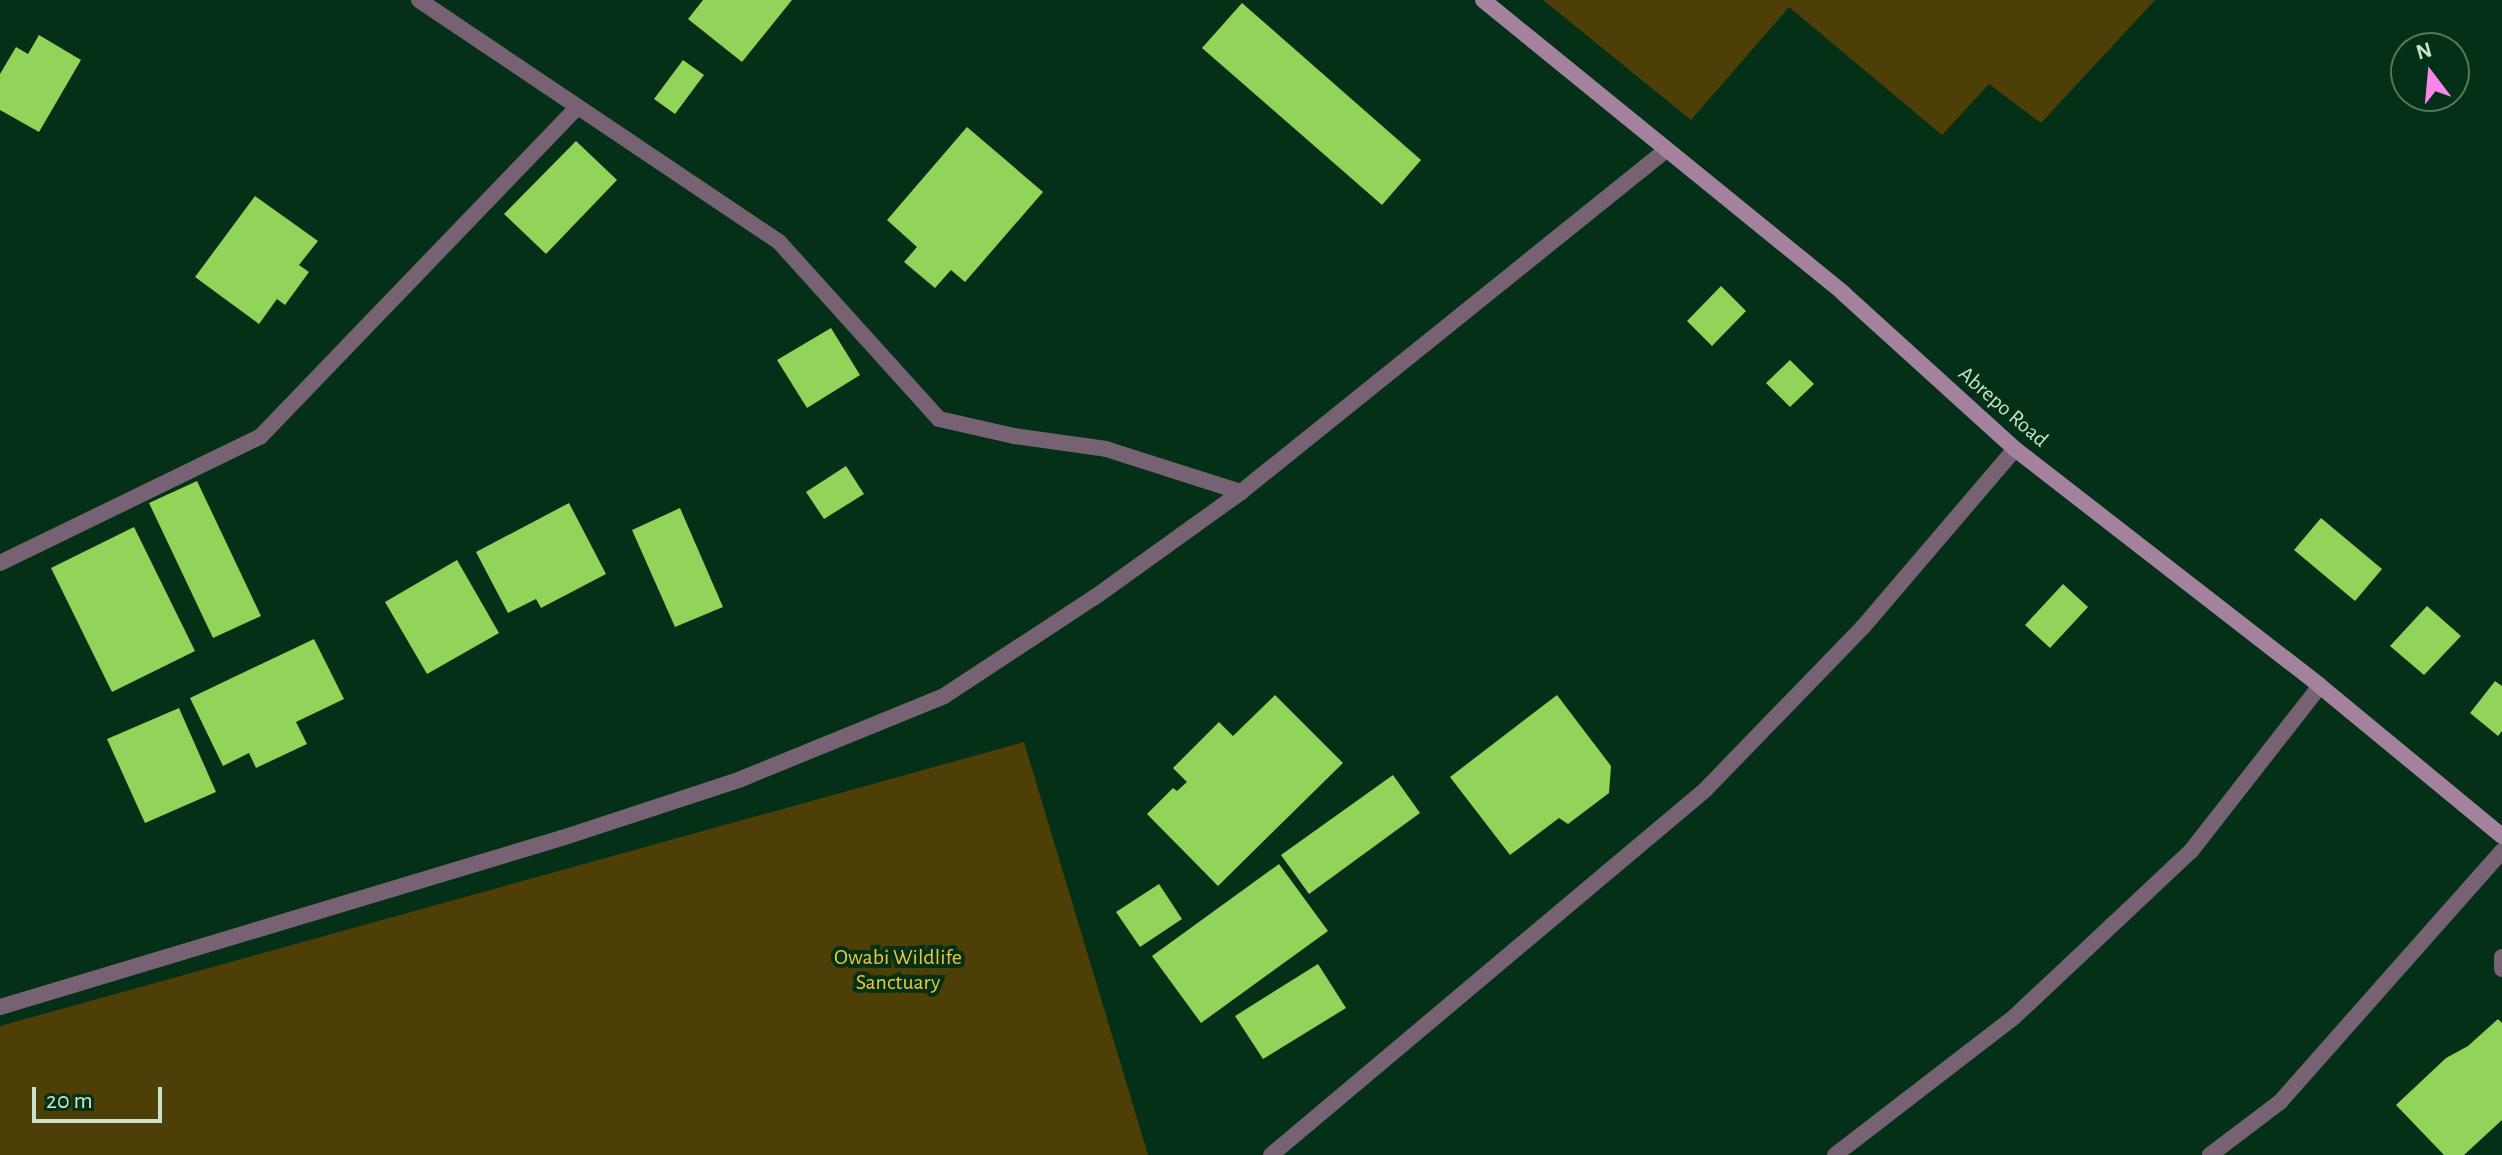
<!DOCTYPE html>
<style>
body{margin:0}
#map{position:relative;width:2502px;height:1155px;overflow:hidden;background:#033016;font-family:"Alegreya Sans",sans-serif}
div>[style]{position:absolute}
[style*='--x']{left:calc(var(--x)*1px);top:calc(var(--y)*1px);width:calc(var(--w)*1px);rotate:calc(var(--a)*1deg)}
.green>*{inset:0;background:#4e3f06}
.building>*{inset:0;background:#92d35a}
.service>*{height:16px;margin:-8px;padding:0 8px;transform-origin:8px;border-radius:8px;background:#776273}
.minor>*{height:16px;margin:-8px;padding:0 8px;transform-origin:8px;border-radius:8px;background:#776273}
.secondary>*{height:16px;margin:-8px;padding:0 8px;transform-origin:8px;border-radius:8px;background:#a4829e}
span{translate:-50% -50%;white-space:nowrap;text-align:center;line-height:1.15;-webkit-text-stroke:8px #033016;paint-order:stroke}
.street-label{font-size:22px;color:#c8e4cf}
.park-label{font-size:22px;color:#efc735}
.north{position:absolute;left:2390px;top:32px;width:80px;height:80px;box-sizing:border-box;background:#033016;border:2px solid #527860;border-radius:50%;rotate:344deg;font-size:22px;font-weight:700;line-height:32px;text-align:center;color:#c8e4cf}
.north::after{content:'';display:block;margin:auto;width:28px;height:36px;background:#f987e9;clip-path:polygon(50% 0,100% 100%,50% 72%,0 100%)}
.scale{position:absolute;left:32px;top:1087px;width:130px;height:36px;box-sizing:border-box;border:4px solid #c8e4cf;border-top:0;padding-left:10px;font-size:24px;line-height:28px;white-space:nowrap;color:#c8e4cf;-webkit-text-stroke:6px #033016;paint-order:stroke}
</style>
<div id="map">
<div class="green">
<i style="clip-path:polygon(1543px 0,2155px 0,2041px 123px,1989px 84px,1942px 135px,1789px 7px,1691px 120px)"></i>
<i style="clip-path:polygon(1024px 742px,1148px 1155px,0 1155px,0 1026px)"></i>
</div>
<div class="building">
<i style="clip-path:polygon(703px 0,792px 0,742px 62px,688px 19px)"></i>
<i style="clip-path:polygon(1242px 3px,1421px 160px,1382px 205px,1202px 48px)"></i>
<i style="clip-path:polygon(39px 35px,81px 60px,39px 132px,0 110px,0 74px,16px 47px,28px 54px)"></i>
<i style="clip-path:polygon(683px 60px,704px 75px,675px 114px,654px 99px)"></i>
<i style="clip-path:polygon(967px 127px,1043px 192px,965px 282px,951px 270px,935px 288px,904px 262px,917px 247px,887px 220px)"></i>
<i style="clip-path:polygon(576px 141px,617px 180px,546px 254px,504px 214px)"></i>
<i style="clip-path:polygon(255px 196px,318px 241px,299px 265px,309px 272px,285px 305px,277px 299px,259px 324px,195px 277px)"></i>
<i style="clip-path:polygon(1721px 286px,1746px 311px,1712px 346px,1687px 321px)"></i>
<i style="clip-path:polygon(831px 328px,860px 375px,807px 408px,777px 360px)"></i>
<i style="clip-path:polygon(1790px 360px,1814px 384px,1790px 407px,1766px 383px)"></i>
<i style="clip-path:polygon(846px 466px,864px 494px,824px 519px,806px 492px)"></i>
<i style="clip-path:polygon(197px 481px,261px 616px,213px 638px,149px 503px)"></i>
<i style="clip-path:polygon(569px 503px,606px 574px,541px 608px,536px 599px,508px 613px,476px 552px)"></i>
<i style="clip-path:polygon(680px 508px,723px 607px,675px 627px,632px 530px)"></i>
<i style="clip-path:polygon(2321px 518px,2382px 569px,2355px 601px,2294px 550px)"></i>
<i style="clip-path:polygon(134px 527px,195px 651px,112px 692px,51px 568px)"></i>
<i style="clip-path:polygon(457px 560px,499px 633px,427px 674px,385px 602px)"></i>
<i style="clip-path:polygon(2063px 584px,2088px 607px,2050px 648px,2025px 625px)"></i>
<i style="clip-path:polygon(2427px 606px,2461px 636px,2424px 675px,2390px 646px)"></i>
<i style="clip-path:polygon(314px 639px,344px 699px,296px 722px,307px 744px,256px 768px,249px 753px,223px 766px,190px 698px)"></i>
<i style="clip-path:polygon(2495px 681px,2502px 686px,2502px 731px,2498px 736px,2470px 713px)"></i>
<i style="clip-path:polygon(1275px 695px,1343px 763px,1218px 886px,1147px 814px,1173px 788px,1177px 791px,1187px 782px,1173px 768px,1219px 722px,1233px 736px)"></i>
<i style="clip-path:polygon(1557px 695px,1611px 766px,1609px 793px,1568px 824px,1559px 818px,1510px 855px,1450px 777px)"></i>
<i style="clip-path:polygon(179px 708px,216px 792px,145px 823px,107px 739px)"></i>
<i style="clip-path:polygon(1393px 775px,1420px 813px,1309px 894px,1281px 855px)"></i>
<i style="clip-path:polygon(1279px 864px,1328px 931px,1201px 1023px,1152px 956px)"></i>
<i style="clip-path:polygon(1159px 884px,1182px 919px,1140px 947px,1116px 912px)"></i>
<i style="clip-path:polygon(1318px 964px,1346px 1008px,1263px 1059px,1235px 1016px)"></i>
<i style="clip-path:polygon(2498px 1019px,2502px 1023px,2502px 1120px,2464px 1155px,2444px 1155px,2396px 1105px,2446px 1058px,2468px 1046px)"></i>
</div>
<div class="service">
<i style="--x:2502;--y:957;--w:12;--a:90"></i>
</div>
<div class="minor">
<i style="--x:419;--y:0;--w:435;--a:33.9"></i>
<i style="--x:780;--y:243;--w:237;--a:47.9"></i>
<i style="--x:939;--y:419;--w:77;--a:12.8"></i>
<i style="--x:1014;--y:436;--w:93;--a:8"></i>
<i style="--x:1106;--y:449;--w:142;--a:17.7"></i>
<i style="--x:0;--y:563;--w:289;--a:-25.9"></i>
<i style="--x:260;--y:437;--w:458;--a:-46.1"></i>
<i style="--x:0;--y:1007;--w:587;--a:-16.74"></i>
<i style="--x:562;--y:838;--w:188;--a:-18.2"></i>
<i style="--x:741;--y:779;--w:219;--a:-22.2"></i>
<i style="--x:944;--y:696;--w:181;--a:-33.3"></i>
<i style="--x:1095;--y:597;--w:180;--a:-35.7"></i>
<i style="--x:1241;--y:492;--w:544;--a:-38.81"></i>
<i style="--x:1271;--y:1155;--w:567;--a:-40.06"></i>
<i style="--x:1705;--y:790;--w:227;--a:-45.9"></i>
<i style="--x:1863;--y:627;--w:234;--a:-49.5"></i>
<i style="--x:1835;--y:1155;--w:225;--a:-37.6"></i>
<i style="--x:2013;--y:1018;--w:244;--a:-43.2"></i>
<i style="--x:2191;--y:851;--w:209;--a:-52"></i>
<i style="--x:2210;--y:1155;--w:88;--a:-37.1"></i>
<i style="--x:2280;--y:1102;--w:335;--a:-48.5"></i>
</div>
<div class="secondary">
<i style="--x:1483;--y:0;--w:464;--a:39.1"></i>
<i style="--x:1843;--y:293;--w:232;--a:42.2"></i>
<i style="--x:2015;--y:449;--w:386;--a:37.8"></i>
<i style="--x:2320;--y:686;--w:236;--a:39.5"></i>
</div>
<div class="street-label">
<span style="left:2003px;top:407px;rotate:41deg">Abrepo Road</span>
</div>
<div class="park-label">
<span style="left:898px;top:970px">Owabi Wildlife<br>Sanctuary</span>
</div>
<div class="north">N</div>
<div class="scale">20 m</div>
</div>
